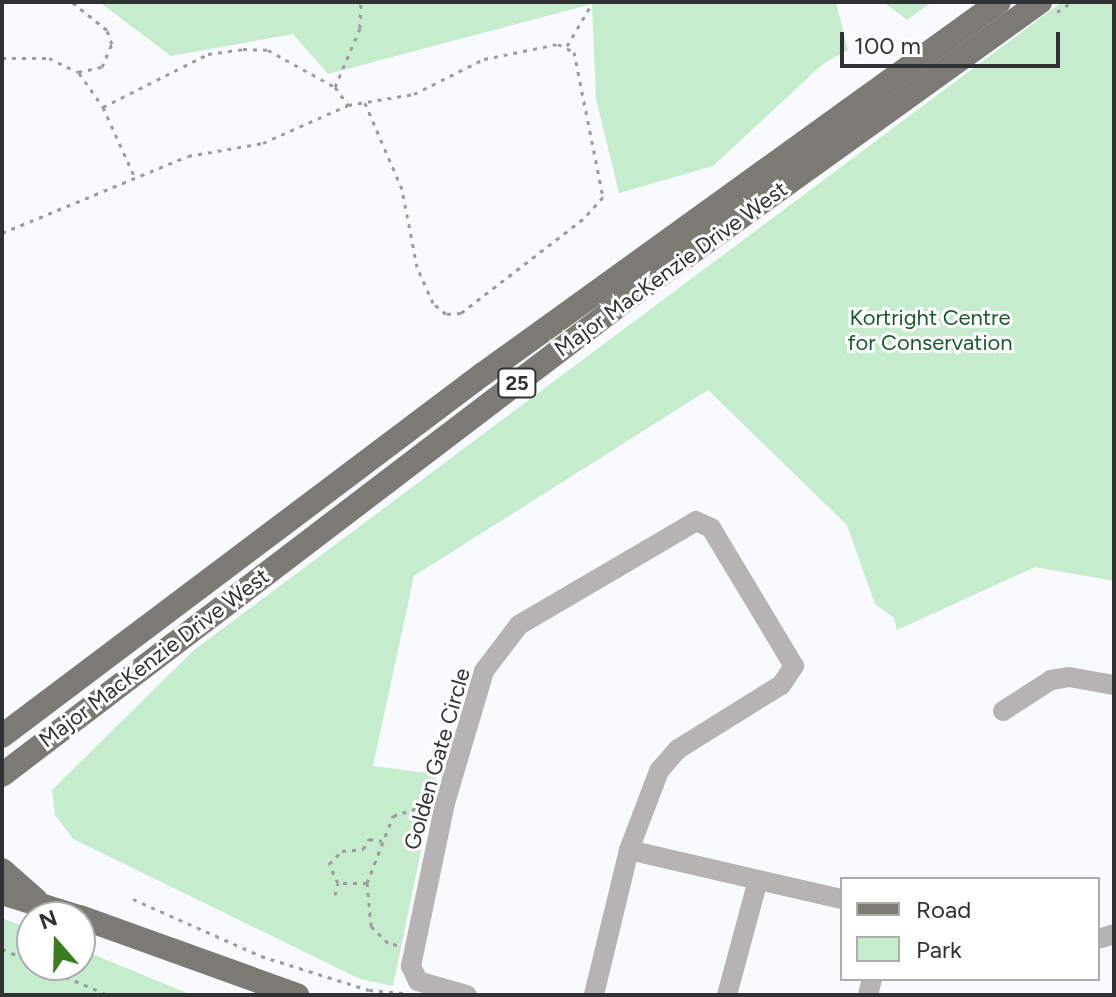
<!DOCTYPE html>
<style>
body{margin:0}
#map{position:relative;width:1116px;height:997px;overflow:hidden;background:#f9fafe;font-family:Figtree,sans-serif}
div>[style]{position:absolute}
[style*='--x']{left:calc(var(--x)*1px);top:calc(var(--y)*1px);width:calc(var(--w)*1px);rotate:calc(var(--a)*1deg)}
.green>*{inset:0;background:#c5edcd}
.path>*{height:3px;margin-top:-1.5px;transform-origin:0;background:repeating-linear-gradient(90deg,#9b9c9f 0 4px,transparent 0 10px)}
.minor>*{height:20px;margin:-10px;padding:0 10px;transform-origin:10px;border-radius:10px;background:#b5b4b2}
.major>*{height:24px;margin:-12px;padding:0 12px;transform-origin:12px;border-radius:12px;background:#7c7a75}
span{translate:-50% -50%;white-space:nowrap;text-align:center;line-height:1.15;-webkit-text-stroke:6px #fff;paint-order:stroke}
.shield-label span{padding:2px 6px;background:#fff;border:2px solid;border-radius:6px;-webkit-text-stroke-width:0}
.shield-label{font-size:20px;color:#303133;font-weight:700}
.street-label{font-size:22px;color:#303133}
.park-label{font-size:22px;color:#16592d}
.frame{position:absolute;inset:0;border:4px solid #303133;pointer-events:none}
.legend{position:absolute;left:840px;top:877px;width:260px;height:104px;box-sizing:border-box;background:#fff;border:2px solid #acadad;margin:0;padding:10px 14px;list-style:none;font-size:24px;color:#303133}
.legend li{display:flex;align-items:center;gap:16px;height:40px}
.legend b{width:40px;border:2px solid #acadad}
.north{position:absolute;left:16px;top:901px;width:80px;height:80px;box-sizing:border-box;background:#fff;border:2px solid #acadad;border-radius:50%;rotate:340deg;font-size:22px;font-weight:700;line-height:32px;text-align:center;color:#303133}
.north::after{content:'';display:block;margin:auto;width:28px;height:36px;background:#397d1f;clip-path:polygon(50% 0,100% 100%,50% 72%,0 100%)}
.scale{position:absolute;left:840px;top:32px;width:220px;height:36px;box-sizing:border-box;border:4px solid #303133;border-top:0;padding-left:10px;font-size:24px;line-height:28px;white-space:nowrap;color:#303133;-webkit-text-stroke:6px #fff;paint-order:stroke}
</style>
<div id="map">
<div class="green">
<i style="clip-path:polygon(99px 2px,836px 2px,848px 50px,823px 64px,713px 166px,619px 193px,596px 99px,592px 4px,328px 74px,293px 34px,171px 56px)"></i>
<i style="clip-path:polygon(883px 2px,932px 2px,907px 20px)"></i>
<i style="clip-path:polygon(1062px 2px,1114px 2px,1114px 581px,1035px 567px,897px 630px,894px 618px,875px 604px,847px 525px,708px 390px,414px 576px,373px 766px,437px 774px,393px 986px,360px 979px,73px 839px,55px 815px,52px 790px,194px 650px)"></i>
<i style="clip-path:polygon(2px 918px,32px 930px,32px 965px,80px 965px,80px 949px,192px 995px,2px 995px)"></i>
</div>
<div class="path">
<i style="--x:1057;--y:12;--w:18;--a:-34"></i>
<i style="--x:567;--y:46;--w:51;--a:-59.4"></i>
<i style="--x:2;--y:58;--w:47;--a:0"></i>
<i style="--x:49;--y:58;--w:32;--a:26"></i>
<i style="--x:78;--y:72;--w:25;--a:-12"></i>
<i style="--x:102;--y:67;--w:25;--a:-67"></i>
<i style="--x:112;--y:44;--w:15;--a:-110"></i>
<i style="--x:107;--y:30;--w:45;--a:-141.3"></i>
<i style="--x:79;--y:73;--w:42;--a:54.8"></i>
<i style="--x:103;--y:107;--w:78;--a:65.7"></i>
<i style="--x:335;--y:87;--w:64;--a:-67"></i>
<i style="--x:360;--y:28;--w:26;--a:-88"></i>
<i style="--x:103;--y:107;--w:118;--a:-26.8"></i>
<i style="--x:208;--y:54;--w:35;--a:-8"></i>
<i style="--x:243;--y:49;--w:25;--a:2"></i>
<i style="--x:268;--y:50;--w:77;--a:28.9"></i>
<i style="--x:335;--y:87;--w:22;--a:54"></i>
<i style="--x:2;--y:233;--w:201;--a:-22.5"></i>
<i style="--x:188;--y:156;--w:76;--a:-9.8"></i>
<i style="--x:263;--y:143;--w:93;--a:-24.1"></i>
<i style="--x:348;--y:105;--w:67;--a:-9.5"></i>
<i style="--x:414;--y:94;--w:78;--a:-26.6"></i>
<i style="--x:484;--y:59;--w:76;--a:-11.5"></i>
<i style="--x:558;--y:44;--w:18;--a:27"></i>
<i style="--x:574;--y:52;--w:148;--a:78.7"></i>
<i style="--x:603;--y:197;--w:30;--a:132"></i>
<i style="--x:583;--y:219;--w:154;--a:142.4"></i>
<i style="--x:461;--y:313;--w:15;--a:176"></i>
<i style="--x:446;--y:314;--w:17;--a:-140"></i>
<i style="--x:433;--y:303;--w:39;--a:-114"></i>
<i style="--x:417;--y:267;--w:79;--a:-100.9"></i>
<i style="--x:402;--y:189;--w:94;--a:-113.3"></i>
<i style="--x:367;--y:883;--w:29;--a:180"></i>
<i style="--x:338;--y:883;--w:21;--a:-115"></i>
<i style="--x:329;--y:864;--w:18;--a:-45"></i>
<i style="--x:342;--y:851;--w:21;--a:-5"></i>
<i style="--x:363;--y:849;--w:12;--a:-59"></i>
<i style="--x:369;--y:839;--w:13;--a:9"></i>
<i style="--x:335;--y:895;--w:12;--a:-76"></i>
<i style="--x:133;--y:899;--w:140;--a:24"></i>
<i style="--x:261;--y:956;--w:113;--a:17.5"></i>
<i style="--x:369;--y:990;--w:37;--a:5"></i>
<i style="--x:397;--y:945;--w:9;--a:-167"></i>
<i style="--x:388;--y:943;--w:24;--a:-135"></i>
<i style="--x:371;--y:926;--w:43;--a:-95.3"></i>
<i style="--x:367;--y:883;--w:72;--a:-68.8"></i>
<i style="--x:393;--y:816;--w:36;--a:-18"></i>
<i style="--x:2;--y:949;--w:33;--a:23"></i>
<i style="--x:38;--y:965;--w:76;--a:23.2"></i>
</div>
<div class="minor">
<i style="--x:1003;--y:711;--w:57;--a:-32.9"></i>
<i style="--x:1051;--y:680;--w:18;--a:-9"></i>
<i style="--x:1069;--y:677;--w:46;--a:10.1"></i>
<i style="--x:629;--y:850;--w:219;--a:13"></i>
<i style="--x:1098;--y:939;--w:17;--a:-17"></i>
<i style="--x:467;--y:995;--w:51;--a:-164.1"></i>
<i style="--x:418;--y:981;--w:17;--a:-115"></i>
<i style="--x:411;--y:966;--w:167;--a:-78.2"></i>
<i style="--x:445;--y:803;--w:138;--a:-73.5"></i>
<i style="--x:484;--y:671;--w:58;--a:-52.7"></i>
<i style="--x:519;--y:625;--w:205;--a:-30.4"></i>
<i style="--x:696;--y:521;--w:17;--a:25"></i>
<i style="--x:711;--y:528;--w:161;--a:59"></i>
<i style="--x:794;--y:666;--w:23;--a:124"></i>
<i style="--x:781;--y:685;--w:121;--a:148.1"></i>
<i style="--x:678;--y:749;--w:29;--a:131"></i>
<i style="--x:659;--y:771;--w:85;--a:110.8"></i>
<i style="--x:629;--y:850;--w:149;--a:103.6"></i>
<i style="--x:727;--y:995;--w:119;--a:-74.9"></i>
<i style="--x:868;--y:995;--w:16;--a:-76"></i>
</div>
<div class="major">
<i style="--x:2;--y:736;--w:602;--a:-36.97"></i>
<i style="--x:483;--y:374;--w:636;--a:-35.79"></i>
<i style="--x:2;--y:775;--w:796;--a:-37.29"></i>
<i style="--x:635;--y:293;--w:499;--a:-35.7"></i>
<i style="--x:2;--y:870;--w:45;--a:41.4"></i>
<i style="--x:2;--y:893;--w:81;--a:17.3"></i>
<i style="--x:80;--y:917;--w:231;--a:19.8"></i>
</div>
<div class="shield-label">
<span style="left:517px;top:383px">25</span>
</div>
<div class="street-label">
<span style="left:671px;top:269px;rotate:-36deg">Major MacKenzie Drive West</span>
<span style="left:154px;top:658px;rotate:-37deg">Major MacKenzie Drive West</span>
<span style="left:437px;top:759px;rotate:-74deg">Golden Gate Circle</span>
</div>
<div class="park-label">
<span style="left:930px;top:330px">Kortright Centre<br>for Conservation</span>
</div>
<div class="frame"></div>
<ul class="legend">
<li><b style="height:10px;background:#7c7a75"></b>Road</li>
<li><b style="height:22px;background:#c5edcd"></b>Park</li>
</ul>
<div class="north">N</div>
<div class="scale">100 m</div>
</div>
